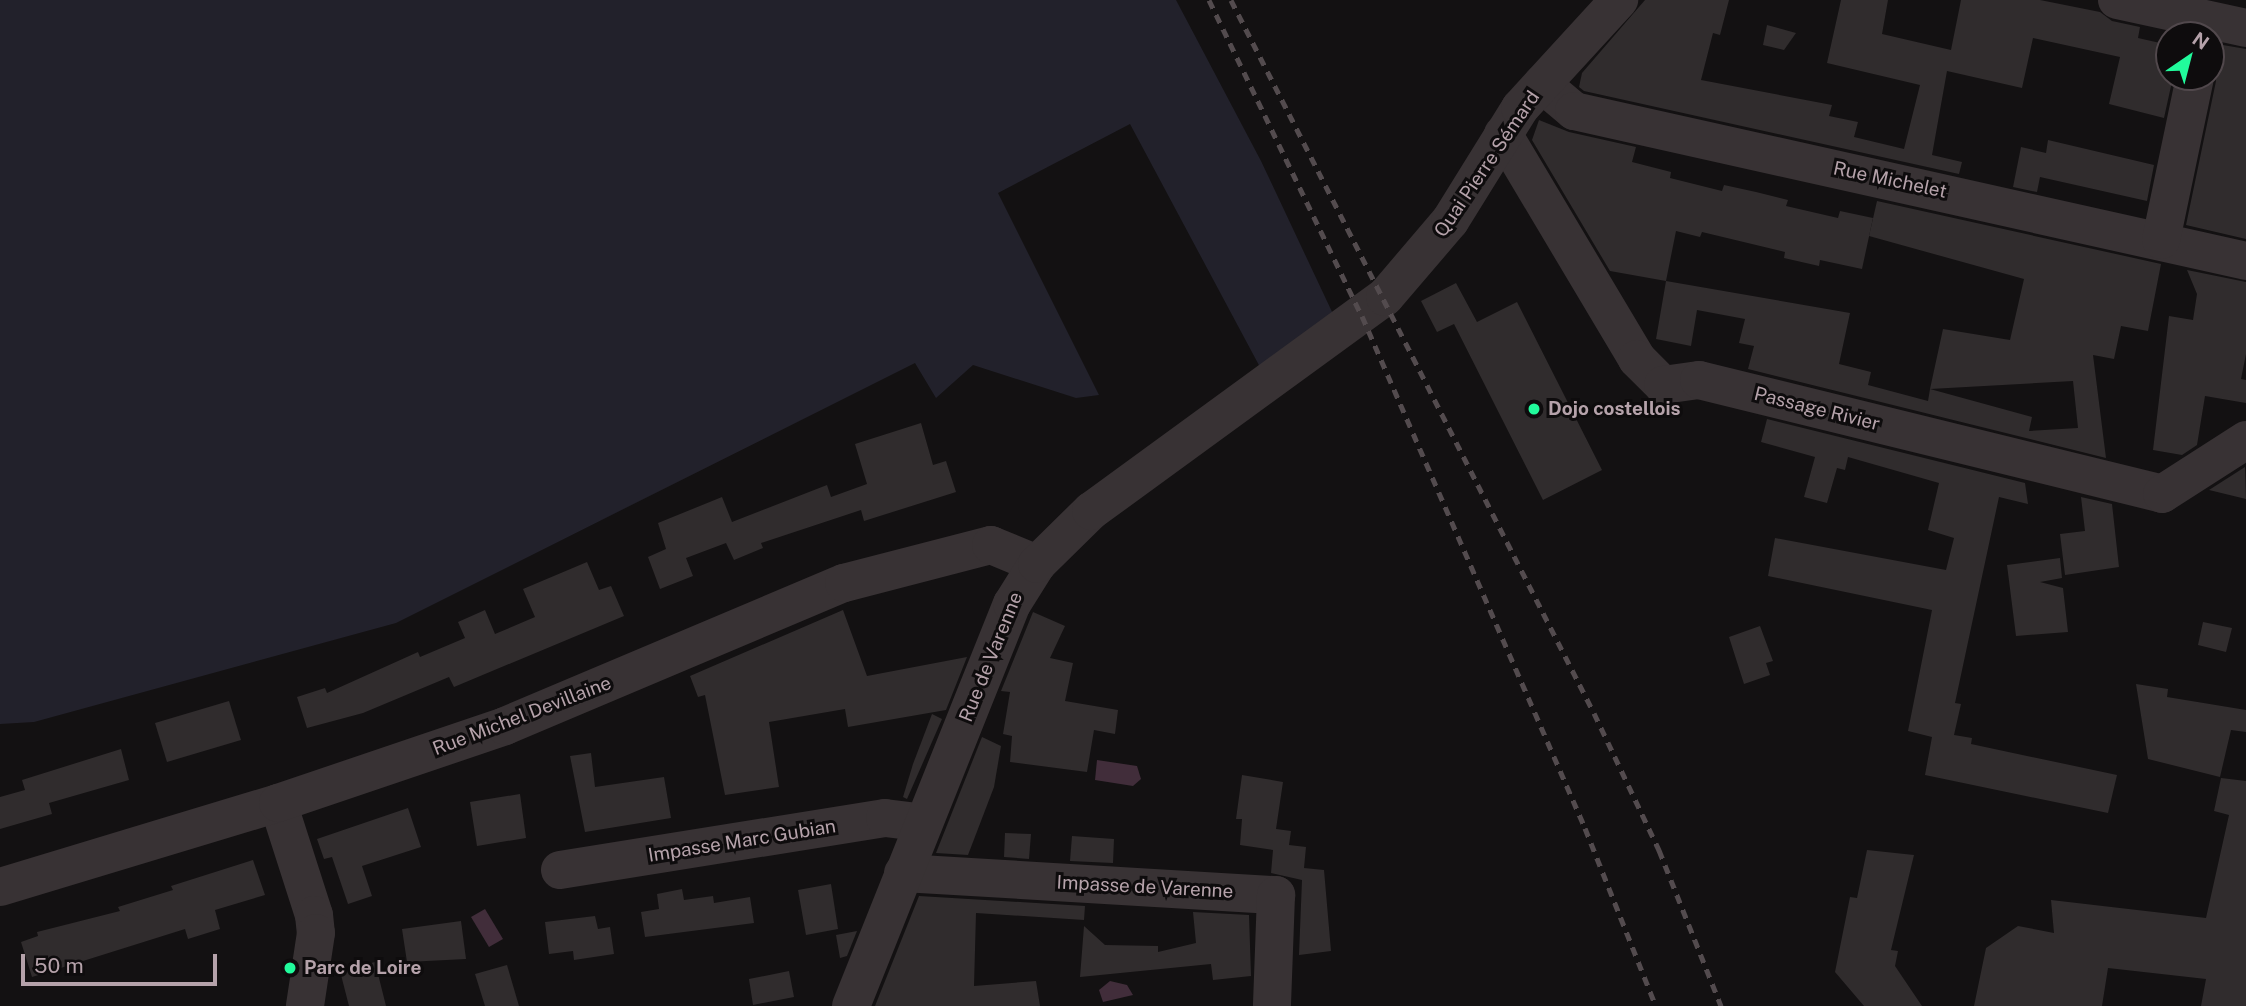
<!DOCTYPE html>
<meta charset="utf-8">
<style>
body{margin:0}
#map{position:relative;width:2246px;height:1006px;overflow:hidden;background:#131112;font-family:"Public Sans",sans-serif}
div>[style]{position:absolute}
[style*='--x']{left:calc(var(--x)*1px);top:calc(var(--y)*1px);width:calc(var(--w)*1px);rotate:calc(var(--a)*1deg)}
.green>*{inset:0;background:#22212b}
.water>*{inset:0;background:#412d3a}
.building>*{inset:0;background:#302c2d}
.minor>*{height:38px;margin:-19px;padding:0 19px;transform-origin:19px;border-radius:19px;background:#383234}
.rail>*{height:5px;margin-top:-2.5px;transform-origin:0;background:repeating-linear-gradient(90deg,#534b4e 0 9px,transparent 0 16px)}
.dots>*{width:19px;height:19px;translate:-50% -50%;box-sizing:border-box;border:4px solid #0e0c0d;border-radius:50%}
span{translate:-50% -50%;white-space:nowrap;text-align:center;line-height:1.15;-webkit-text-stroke:6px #0e0c0d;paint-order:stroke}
.street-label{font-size:19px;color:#b5a2aa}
.poi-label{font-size:19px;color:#b5a2aa;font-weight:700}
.left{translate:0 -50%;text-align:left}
.north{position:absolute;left:2155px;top:21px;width:70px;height:70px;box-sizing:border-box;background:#0e0c0d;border:2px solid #51484c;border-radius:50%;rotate:35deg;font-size:19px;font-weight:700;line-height:28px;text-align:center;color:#b5a2aa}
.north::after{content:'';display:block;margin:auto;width:24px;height:32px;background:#21fb9c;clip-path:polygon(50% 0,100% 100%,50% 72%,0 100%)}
.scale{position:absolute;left:21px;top:954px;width:196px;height:32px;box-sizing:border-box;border:4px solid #b5a2aa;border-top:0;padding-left:9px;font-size:21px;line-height:24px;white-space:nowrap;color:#b5a2aa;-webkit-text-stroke:5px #0e0c0d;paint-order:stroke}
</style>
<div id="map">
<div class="green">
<i style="clip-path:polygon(0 0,1176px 0,1261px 161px,1334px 316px,1261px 369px,1130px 124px,998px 193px,1099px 395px,1076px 398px,973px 365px,936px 398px,915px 363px,396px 623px,34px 722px,0 724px)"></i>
</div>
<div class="water">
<i style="clip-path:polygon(1097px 760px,1137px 766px,1141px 779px,1133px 786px,1095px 780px)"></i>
<i style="clip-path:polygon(485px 909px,503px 939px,489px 947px,471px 917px)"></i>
<i style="clip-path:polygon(1110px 981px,1127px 985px,1133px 995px,1103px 1002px,1099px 990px)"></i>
</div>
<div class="building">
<i style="clip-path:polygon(1645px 0,1729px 0,1720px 35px,1713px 33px,1701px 80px,1832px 105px,1829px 116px,1858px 122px,1854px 137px,1904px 149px,1920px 85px,1827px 63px,1841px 0,1888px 0,1882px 34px,1951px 50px,1961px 0,2040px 0,2100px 12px,2112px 21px,2140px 27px,2138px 38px,2169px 45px,2169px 77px,2173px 77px,2164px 118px,2109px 104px,2120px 57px,2033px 38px,2022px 88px,1947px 71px,1932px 155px,1962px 162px,1959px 174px,1584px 91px,1579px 87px,1582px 73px)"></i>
<i style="clip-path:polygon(1767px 25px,1796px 33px,1784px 50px,1763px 45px)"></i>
<i style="clip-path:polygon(2217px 44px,2246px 49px,2246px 239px,2186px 225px,2216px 81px,2213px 65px)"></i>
<i style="clip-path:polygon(1539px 120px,1569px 132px,1636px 147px,1632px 162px,1671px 172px,1670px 178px,1722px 191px,1724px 185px,1756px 192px,1788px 200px,1786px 206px,1838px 218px,1840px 211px,1873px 218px,1862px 269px,1820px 260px,1819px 266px,1784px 258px,1785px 252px,1702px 232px,1700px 237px,1676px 231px,1666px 281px,1610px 271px,1532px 140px)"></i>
<i style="clip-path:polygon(2048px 140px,2154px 165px,2147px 201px,2040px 177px,2037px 192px,2013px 187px,2021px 147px,2046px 153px)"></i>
<i style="clip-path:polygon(1877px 201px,2161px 264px,2148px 331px,2121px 326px,2114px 359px,2093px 355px,2106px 458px,1748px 369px,1754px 346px,1739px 343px,1745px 319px,1697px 310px,1691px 346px,1656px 339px,1666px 281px,1850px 313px,1839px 364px,1871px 372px,1868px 385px,1928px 401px,1930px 389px,2032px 417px,2029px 431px,2078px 428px,2073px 381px,1930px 389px,1943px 329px,2010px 340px,2024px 279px,1869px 236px)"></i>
<i style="clip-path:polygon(2187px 270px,2246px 282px,2246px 354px,2241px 379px,2246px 380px,2246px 403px,2205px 396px,2197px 445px,2182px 455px,2153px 450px,2169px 316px,2193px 320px,2197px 294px)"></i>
<i style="clip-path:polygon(1456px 283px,1477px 322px,1517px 302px,1602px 470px,1543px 500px,1454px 324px,1437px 332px,1421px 301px)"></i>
<i style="clip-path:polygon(1767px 419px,2025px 483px,2028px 504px,1999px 497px,1955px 703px,1961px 704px,1954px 735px,1972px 738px,1971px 744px,2117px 775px,2108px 813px,1925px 775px,1932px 737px,1908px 731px,1932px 610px,1768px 576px,1775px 538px,1946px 570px,1954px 538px,1928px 530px,1939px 483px,1848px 457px,1845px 470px,1837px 468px,1827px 503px,1804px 497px,1815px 457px,1761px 442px)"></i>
<i style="clip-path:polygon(921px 423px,933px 465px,946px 461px,956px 492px,864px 521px,861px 510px,761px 543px,763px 548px,734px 560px,726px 543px,686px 558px,693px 576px,660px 589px,648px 557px,666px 549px,658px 523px,722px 497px,732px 522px,827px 485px,831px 497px,867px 484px,855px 444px)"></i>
<i style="clip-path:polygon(2245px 467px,2246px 499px,2209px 490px)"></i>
<i style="clip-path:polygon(2081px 497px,2112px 504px,2119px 567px,2065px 575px,2060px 534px,2085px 531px)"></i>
<i style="clip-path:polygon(2060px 558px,2062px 578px,2040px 582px,2063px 588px,2068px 632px,2016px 636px,2007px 565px)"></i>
<i style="clip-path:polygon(587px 562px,599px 590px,611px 586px,624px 616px,454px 687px,449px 677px,363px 713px,307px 728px,297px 697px,325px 688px,327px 693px,418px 652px,420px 657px,465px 638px,458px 622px,485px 610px,495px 634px,535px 617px,523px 589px)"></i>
<i style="clip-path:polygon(843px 610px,867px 676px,967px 657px,946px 710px,848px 727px,845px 709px,769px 722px,779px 787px,725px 795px,705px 695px,698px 697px,690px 676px)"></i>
<i style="clip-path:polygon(1033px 612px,1065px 626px,1050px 658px,1073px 663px,1065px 701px,1118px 710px,1115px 734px,1094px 730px,1087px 772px,1010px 762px,1012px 736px,1003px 734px,1010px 692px,1001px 691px)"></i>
<i style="clip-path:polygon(2203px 622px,2232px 628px,2226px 652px,2198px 645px)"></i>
<i style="clip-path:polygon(1760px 626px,1773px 661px,1766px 663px,1770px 675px,1744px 684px,1729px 637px)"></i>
<i style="clip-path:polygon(2136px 684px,2168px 689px,2167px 697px,2246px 710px,2246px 732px,2231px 730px,2220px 777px,2148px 759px)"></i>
<i style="clip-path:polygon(229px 701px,241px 740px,167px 762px,155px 723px)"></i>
<i style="clip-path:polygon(932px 714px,942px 719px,907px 799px,903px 797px,913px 764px)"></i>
<i style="clip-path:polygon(982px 737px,1001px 746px,994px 787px,968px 855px,936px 853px)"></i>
<i style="clip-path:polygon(121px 749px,129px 780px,49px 803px,52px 814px,0 829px,0 797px,25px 790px,22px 780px)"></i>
<i style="clip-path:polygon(591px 753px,595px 787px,664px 777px,671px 818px,585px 832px,570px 756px)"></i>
<i style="clip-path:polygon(1242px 775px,1283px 782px,1276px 829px,1291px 831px,1289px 845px,1306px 847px,1304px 868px,1324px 870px,1331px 951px,1299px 955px,1302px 880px,1271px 873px,1273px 850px,1240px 845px,1242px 819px,1236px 819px)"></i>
<i style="clip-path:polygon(2221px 778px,2246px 781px,2246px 1006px,2201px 1006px,2206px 979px,2108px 968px,2102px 1006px,1974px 1006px,1986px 948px,2018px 926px,2054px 933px,2051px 900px,2206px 918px,2229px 815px,2214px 811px)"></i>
<i style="clip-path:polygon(520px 794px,526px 838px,477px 846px,470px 802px)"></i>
<i style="clip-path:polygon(408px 808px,421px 847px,362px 866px,372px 896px,348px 904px,332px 857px,324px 859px,317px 839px)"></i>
<i style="clip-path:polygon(1005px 833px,1031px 834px,1029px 859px,1004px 857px)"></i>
<i style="clip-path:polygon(1072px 836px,1114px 839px,1113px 863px,1070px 861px)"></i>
<i style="clip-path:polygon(1867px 850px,1914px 855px,1891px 950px,1898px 951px,1895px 966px,1922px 1006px,1864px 1006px,1835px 972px,1850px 897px,1857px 898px)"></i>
<i style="clip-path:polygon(253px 860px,265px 895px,215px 910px,220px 929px,188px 939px,185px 929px,32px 977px,21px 942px,38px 936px,37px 932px,120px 911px,118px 907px,173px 890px,171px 886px)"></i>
<i style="clip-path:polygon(831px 884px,838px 929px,806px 935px,798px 890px)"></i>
<i style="clip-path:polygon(682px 889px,684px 900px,713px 896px,714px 903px,750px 897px,754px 923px,645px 937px,641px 912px,659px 909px,657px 894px)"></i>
<i style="clip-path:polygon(919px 896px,1085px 906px,1084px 920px,976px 913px,974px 986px,1036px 981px,1040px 1006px,875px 1006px)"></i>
<i style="clip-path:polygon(1193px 912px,1249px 915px,1251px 976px,1213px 980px,1211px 964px,1080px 977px,1084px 926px,1105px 945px,1158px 946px,1158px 952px,1196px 943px)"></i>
<i style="clip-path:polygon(595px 916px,598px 929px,610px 927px,614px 954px,574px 960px,573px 951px,549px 954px,545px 922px)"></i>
<i style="clip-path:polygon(461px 921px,466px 959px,407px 962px,402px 929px)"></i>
<i style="clip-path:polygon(857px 931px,847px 956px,840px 958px,836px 935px)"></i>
<i style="clip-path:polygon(375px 962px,386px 1006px,349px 1006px,340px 971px)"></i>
<i style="clip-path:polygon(507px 965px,519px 1006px,485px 1006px,475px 974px)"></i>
<i style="clip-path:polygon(789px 971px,794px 997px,753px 1005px,749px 979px)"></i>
</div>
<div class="minor">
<i style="--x:2117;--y:0;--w:132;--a:12.2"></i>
<i style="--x:1542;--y:84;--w:42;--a:40.2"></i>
<i style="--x:1574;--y:111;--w:689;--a:12.58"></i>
<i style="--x:1503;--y:134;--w:262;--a:59.2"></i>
<i style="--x:1637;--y:359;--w:37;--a:45"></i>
<i style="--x:1663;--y:385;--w:36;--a:-8"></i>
<i style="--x:1699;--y:380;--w:477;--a:13.8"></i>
<i style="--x:2162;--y:494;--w:100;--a:-32.7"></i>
<i style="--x:2161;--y:240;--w:167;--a:-78.2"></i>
<i style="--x:278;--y:803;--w:118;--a:72.2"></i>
<i style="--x:314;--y:915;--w:18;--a:84"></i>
<i style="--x:316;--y:933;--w:74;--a:98.6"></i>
<i style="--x:560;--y:870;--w:329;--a:-9.1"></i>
<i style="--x:885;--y:818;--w:39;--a:7"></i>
<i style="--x:903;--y:873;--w:374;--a:3.4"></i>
<i style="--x:1276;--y:895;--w:111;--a:92.1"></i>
<i style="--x:0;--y:887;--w:290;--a:-16.8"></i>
<i style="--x:278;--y:803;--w:240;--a:-18.7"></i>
<i style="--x:505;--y:726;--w:368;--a:-22.9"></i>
<i style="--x:844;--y:583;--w:152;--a:-14.5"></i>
<i style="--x:991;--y:545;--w:50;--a:22.4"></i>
<i style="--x:851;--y:1006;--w:433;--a:-68.2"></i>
<i style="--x:1012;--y:604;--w:47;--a:-58"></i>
<i style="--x:1037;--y:564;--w:76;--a:-44.5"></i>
<i style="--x:1091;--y:511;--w:364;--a:-36.1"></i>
<i style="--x:1385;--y:297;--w:100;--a:-49.5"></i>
<i style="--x:1450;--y:221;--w:133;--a:-58.2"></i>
<i style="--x:1520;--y:108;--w:147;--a:-47.5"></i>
</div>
<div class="rail">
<i style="--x:1209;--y:0;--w:351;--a:64.2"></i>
<i style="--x:1362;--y:316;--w:558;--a:66.46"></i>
<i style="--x:1585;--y:828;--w:192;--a:68.3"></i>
<i style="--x:1231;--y:0;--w:800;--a:63.02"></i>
<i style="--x:1594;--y:713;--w:152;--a:64.6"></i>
<i style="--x:1659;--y:850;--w:168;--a:68.3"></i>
</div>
<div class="dots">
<i style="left:1534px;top:409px;background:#21fb9c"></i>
<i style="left:290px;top:968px;background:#21fb9c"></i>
</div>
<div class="street-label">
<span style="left:1487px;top:164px;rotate:-56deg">Quai Pierre Sémard</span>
<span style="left:1890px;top:180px;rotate:12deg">Rue Michelet</span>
<span style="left:1817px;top:409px;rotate:14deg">Passage Rivier</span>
<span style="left:991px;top:657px;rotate:-68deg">Rue de Varenne</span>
<span style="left:522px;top:716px;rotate:-21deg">Rue Michel Devillaine</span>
<span style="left:742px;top:841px;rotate:-9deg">Impasse Marc Gubian</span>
<span style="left:1145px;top:887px;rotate:3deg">Impasse de Varenne</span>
</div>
<div class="poi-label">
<span class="left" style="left:1548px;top:409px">Dojo costellois</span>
<span class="left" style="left:304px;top:968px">Parc de Loire</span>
</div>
<div class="north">N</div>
<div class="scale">50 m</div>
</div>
